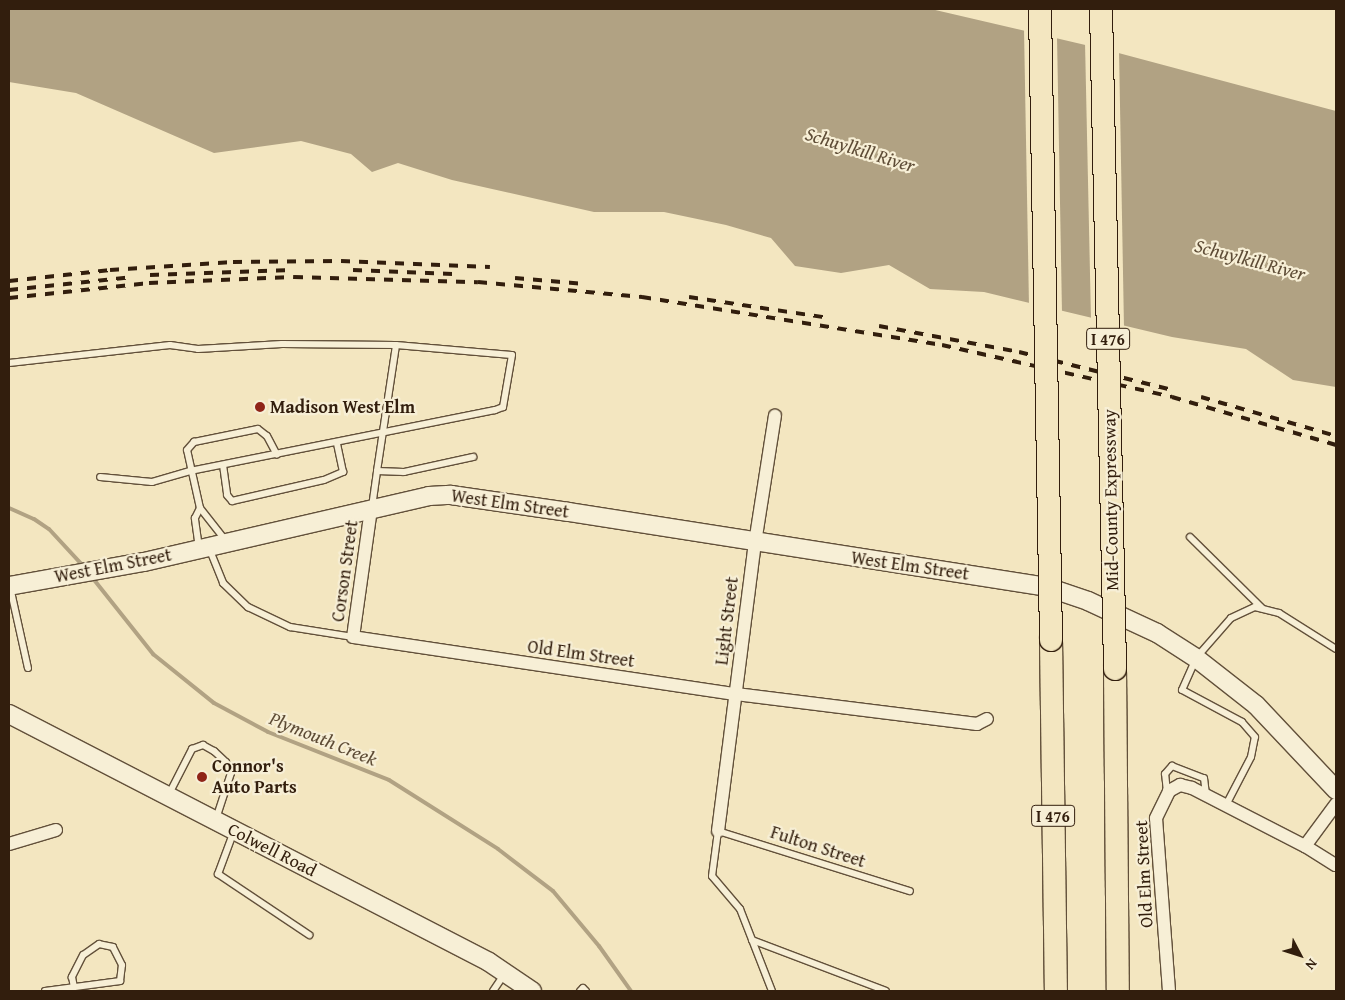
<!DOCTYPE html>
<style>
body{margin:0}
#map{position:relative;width:1345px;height:1000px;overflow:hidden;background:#f3e6c0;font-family:"Gentium Book Plus",serif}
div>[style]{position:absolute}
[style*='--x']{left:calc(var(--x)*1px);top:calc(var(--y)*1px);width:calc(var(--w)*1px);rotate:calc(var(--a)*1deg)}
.water>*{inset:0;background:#b1a283}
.pier>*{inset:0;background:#f3e6c0}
.stream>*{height:4px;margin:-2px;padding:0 2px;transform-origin:2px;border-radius:2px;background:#b1a283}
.roads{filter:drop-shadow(1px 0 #62503a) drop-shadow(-1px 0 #62503a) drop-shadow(0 1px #62503a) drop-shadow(0 -1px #62503a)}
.lane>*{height:6px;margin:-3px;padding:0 3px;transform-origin:3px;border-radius:3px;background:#f7efd6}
.street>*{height:12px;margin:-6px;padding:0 6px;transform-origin:6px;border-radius:6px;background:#f7efd6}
.secondary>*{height:18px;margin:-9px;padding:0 9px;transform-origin:9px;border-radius:9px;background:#f7efd6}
.highway>*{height:22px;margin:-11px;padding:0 11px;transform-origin:11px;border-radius:11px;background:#f3e6c0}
.rail>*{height:4px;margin-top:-2px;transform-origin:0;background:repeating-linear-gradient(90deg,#321e0d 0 9px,transparent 0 18px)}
.bridges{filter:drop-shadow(1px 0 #321e0d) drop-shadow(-1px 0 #321e0d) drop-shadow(0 1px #321e0d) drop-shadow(0 -1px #321e0d)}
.highway-bridge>*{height:22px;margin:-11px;padding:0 11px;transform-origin:11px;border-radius:11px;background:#f3e6c0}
.dots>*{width:14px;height:14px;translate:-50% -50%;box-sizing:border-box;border:2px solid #f7efd6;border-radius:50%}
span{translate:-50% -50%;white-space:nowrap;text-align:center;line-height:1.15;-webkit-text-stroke:4.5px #f7efd6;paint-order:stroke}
.shield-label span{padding:1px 4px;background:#f7efd6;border:1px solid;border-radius:4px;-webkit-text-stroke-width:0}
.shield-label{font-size:16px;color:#321e0d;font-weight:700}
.poi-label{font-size:18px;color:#321e0d;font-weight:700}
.left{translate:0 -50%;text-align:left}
.street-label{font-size:18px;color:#321e0d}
.water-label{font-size:19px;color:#5e4c36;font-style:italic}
.frame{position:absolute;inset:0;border:10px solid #321e0d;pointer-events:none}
.north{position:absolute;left:1275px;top:930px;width:50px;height:50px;-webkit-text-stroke:4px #f7efd6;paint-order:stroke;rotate:130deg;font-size:14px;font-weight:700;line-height:20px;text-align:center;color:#321e0d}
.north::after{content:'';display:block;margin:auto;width:18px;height:22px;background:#321e0d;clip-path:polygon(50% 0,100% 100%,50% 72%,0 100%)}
</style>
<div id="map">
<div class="water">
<i style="clip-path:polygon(9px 9px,931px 9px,1111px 51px,1336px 111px,1336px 387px,1293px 380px,1246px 349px,1172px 337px,984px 292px,930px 289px,889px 265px,841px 273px,795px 266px,771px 238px,726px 225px,664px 212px,594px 212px,452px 180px,398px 163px,372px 172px,351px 154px,301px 141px,214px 153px,76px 93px,9px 82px)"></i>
</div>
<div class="pier">
<i style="clip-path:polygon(1024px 29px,1057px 36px,1062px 313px,1029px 306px)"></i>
<i style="clip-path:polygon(1085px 42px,1119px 50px,1124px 328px,1091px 320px)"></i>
</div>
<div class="stream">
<i style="--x:9;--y:508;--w:27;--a:24"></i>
<i style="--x:34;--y:519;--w:18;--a:34"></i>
<i style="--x:49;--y:529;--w:53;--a:47.3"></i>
<i style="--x:91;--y:576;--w:100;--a:51.5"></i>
<i style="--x:153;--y:654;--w:78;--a:38.8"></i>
<i style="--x:214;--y:703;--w:61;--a:28.2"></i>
<i style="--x:268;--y:732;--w:130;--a:21.6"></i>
<i style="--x:389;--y:780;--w:129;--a:32.3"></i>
<i style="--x:498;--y:849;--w:69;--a:37.4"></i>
<i style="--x:553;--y:891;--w:72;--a:50.1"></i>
<i style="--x:599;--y:946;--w:55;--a:54.6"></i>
</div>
<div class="roads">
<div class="lane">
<i style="--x:9;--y:363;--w:162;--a:-6.4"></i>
<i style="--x:170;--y:345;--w:28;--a:8"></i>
<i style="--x:198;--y:349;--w:84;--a:-3.4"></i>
<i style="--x:282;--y:344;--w:114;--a:0.5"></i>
<i style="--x:396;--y:345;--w:116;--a:4.9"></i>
<i style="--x:512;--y:355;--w:53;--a:99.8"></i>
<i style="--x:503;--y:407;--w:9;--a:159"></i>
<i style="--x:495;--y:410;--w:311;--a:168.7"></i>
<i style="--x:190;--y:471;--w:40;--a:164"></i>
<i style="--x:152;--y:482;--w:52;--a:-174.5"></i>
<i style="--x:223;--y:465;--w:30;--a:82"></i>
<i style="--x:227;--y:495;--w:8;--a:50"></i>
<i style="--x:232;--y:501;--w:94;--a:-12.9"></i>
<i style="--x:324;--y:480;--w:21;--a:-23"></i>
<i style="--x:343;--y:472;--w:30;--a:-102"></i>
<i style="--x:377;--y:471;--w:127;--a:-81.4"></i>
<i style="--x:372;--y:507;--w:36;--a:-82"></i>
<i style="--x:377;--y:471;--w:27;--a:2"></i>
<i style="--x:404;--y:472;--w:71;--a:-12.3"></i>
<i style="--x:1190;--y:537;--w:101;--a:44.6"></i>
<i style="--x:226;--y:541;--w:42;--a:-128.2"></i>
<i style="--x:200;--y:508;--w:59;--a:-102.6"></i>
<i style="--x:187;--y:450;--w:11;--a:-49"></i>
<i style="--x:194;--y:442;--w:65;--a:-11.5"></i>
<i style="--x:258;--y:429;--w:11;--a:38"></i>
<i style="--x:267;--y:436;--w:21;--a:62"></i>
<i style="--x:199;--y:548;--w:30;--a:-98"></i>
<i style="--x:195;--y:518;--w:11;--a:-63"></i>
<i style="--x:209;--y:548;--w:38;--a:68"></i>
<i style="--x:223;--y:583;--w:35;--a:44"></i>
<i style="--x:248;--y:607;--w:47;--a:25.5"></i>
<i style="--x:290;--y:627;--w:64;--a:9"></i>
<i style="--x:10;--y:587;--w:83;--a:77.5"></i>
<i style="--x:1167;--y:792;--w:18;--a:-96"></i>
<i style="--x:1165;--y:774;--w:11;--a:-49"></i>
<i style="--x:1172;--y:766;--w:34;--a:21"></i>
<i style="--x:1204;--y:778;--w:17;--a:83"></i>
<i style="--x:169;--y:794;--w:51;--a:-62.9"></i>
<i style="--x:192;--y:749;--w:12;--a:-20"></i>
<i style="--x:203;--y:745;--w:13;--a:29"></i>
<i style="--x:214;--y:751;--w:16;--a:43"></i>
<i style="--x:226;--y:762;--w:12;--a:66"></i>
<i style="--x:231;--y:773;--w:48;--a:108.1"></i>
<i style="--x:1226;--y:805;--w:54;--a:-62.5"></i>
<i style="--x:1251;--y:757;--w:20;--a:-79"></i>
<i style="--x:1255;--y:737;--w:20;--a:-131"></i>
<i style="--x:1242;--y:722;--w:68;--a:-151.9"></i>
<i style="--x:1182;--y:690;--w:35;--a:-66"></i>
<i style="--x:1196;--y:658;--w:53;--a:-48.8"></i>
<i style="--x:1231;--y:618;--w:26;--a:-25"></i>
<i style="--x:1255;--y:607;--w:25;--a:14"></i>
<i style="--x:1279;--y:613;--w:67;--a:32.3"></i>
<i style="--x:234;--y:831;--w:46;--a:110.4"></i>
<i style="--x:218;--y:874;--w:110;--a:33.8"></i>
<i style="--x:752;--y:940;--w:143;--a:20.8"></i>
<i style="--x:45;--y:991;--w:76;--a:-7.6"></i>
<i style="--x:120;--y:981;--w:16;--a:-83"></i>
<i style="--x:122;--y:965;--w:20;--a:-117"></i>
<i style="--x:113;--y:947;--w:14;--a:-168"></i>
<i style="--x:99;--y:944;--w:19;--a:145"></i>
<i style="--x:83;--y:955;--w:25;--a:117"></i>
<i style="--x:72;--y:977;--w:10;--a:79"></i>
<i style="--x:493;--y:991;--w:22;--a:-56"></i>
<i style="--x:580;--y:991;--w:4;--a:-45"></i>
<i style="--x:583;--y:988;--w:4;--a:45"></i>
<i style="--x:772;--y:991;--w:88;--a:-111.3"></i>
<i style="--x:740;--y:909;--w:43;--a:-130.3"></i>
<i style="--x:712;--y:876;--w:45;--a:-82.4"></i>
<i style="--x:718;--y:831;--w:201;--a:17.4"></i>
</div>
<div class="street">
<i style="--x:371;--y:509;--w:129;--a:98"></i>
<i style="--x:353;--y:637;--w:387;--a:8.5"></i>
<i style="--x:736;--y:694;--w:243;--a:7.1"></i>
<i style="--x:977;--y:724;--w:11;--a:-27"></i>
<i style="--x:1336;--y:804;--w:52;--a:126.4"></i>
<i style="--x:1305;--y:846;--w:36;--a:32"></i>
<i style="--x:718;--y:831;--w:290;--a:-82.7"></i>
<i style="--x:755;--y:543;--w:129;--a:-81.1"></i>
<i style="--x:9;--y:844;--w:49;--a:-16.6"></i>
<i style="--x:1169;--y:991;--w:173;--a:-94.3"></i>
<i style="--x:1156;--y:818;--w:30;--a:-64"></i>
<i style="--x:1169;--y:791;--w:13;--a:-29"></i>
<i style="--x:1180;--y:785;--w:12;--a:14"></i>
<i style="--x:1192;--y:788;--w:127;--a:27.2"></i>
</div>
<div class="secondary">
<i style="--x:9;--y:586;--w:137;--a:-10.1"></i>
<i style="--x:144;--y:562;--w:293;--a:-13"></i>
<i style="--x:429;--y:496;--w:22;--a:-3"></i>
<i style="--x:451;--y:495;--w:119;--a:8.2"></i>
<i style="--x:569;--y:512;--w:481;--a:8.9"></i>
<i style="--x:1044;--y:586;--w:46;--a:18.8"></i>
<i style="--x:1088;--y:601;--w:76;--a:24.9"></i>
<i style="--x:1157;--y:633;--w:46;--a:32.7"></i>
<i style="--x:1196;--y:658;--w:76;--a:38.1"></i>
<i style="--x:1256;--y:705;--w:117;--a:46.7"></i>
<i style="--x:9;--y:714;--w:540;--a:27.32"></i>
<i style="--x:489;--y:962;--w:52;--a:34"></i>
</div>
<div class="highway">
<i style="--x:1051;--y:640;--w:351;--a:89.2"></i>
<i style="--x:1115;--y:669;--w:322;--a:89.5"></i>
</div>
</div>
<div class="rail">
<i style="--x:353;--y:270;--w:100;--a:2.3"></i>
<i style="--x:150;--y:275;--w:143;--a:-2"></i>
<i style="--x:515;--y:278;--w:70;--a:4.9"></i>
<i style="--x:9;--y:281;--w:102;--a:-6.2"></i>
<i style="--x:110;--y:270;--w:123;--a:-3.7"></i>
<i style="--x:233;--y:262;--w:108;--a:-0.5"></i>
<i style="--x:341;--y:261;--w:149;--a:2.3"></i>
<i style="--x:9;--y:290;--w:125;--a:-6"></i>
<i style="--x:689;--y:297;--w:143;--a:8.5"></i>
<i style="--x:9;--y:298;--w:141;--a:-6.1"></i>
<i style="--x:149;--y:283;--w:145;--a:-2.4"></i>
<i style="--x:294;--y:277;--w:184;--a:1.6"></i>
<i style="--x:478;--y:282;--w:165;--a:5.2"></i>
<i style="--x:642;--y:297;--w:304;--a:9.1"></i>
<i style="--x:942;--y:345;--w:236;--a:12.7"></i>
<i style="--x:1172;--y:397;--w:171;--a:16.3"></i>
<i style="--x:879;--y:326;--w:142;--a:10.5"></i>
<i style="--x:1019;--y:352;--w:158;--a:13.9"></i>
<i style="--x:1201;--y:397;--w:141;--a:16.1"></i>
</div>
<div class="bridges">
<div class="highway-bridge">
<i style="--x:1040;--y:9;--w:631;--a:89"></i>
<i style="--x:1101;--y:9;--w:660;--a:88.78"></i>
</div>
</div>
<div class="dots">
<i style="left:260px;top:407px;background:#8f2418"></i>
<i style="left:202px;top:777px;background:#8f2418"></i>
</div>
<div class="shield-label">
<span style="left:1108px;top:339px">I 476</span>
<span style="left:1053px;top:816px">I 476</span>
</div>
<div class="poi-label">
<span class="left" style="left:270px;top:407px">Madison West Elm</span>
<span class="left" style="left:212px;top:777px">Connor's<br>Auto Parts</span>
</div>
<div class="street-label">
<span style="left:1111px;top:500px;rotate:-91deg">Mid-County Expressway</span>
<span style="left:510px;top:504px;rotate:8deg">West Elm Street</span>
<span style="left:113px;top:566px;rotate:-11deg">West Elm Street</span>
<span style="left:910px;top:566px;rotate:8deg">West Elm Street</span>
<span style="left:345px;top:571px;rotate:-82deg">Corson Street</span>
<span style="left:727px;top:621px;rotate:-83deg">Light Street</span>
<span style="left:581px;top:654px;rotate:8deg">Old Elm Street</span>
<span style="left:818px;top:847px;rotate:18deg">Fulton Street</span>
<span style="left:272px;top:850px;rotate:27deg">Colwell Road</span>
<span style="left:1144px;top:874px;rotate:-93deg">Old Elm Street</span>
</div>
<div class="water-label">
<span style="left:860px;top:150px;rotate:17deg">Schuylkill River</span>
<span style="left:1250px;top:260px;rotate:15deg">Schuylkill River</span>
<span style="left:323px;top:739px;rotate:22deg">Plymouth Creek</span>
</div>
<div class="frame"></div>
<div class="north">N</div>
</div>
